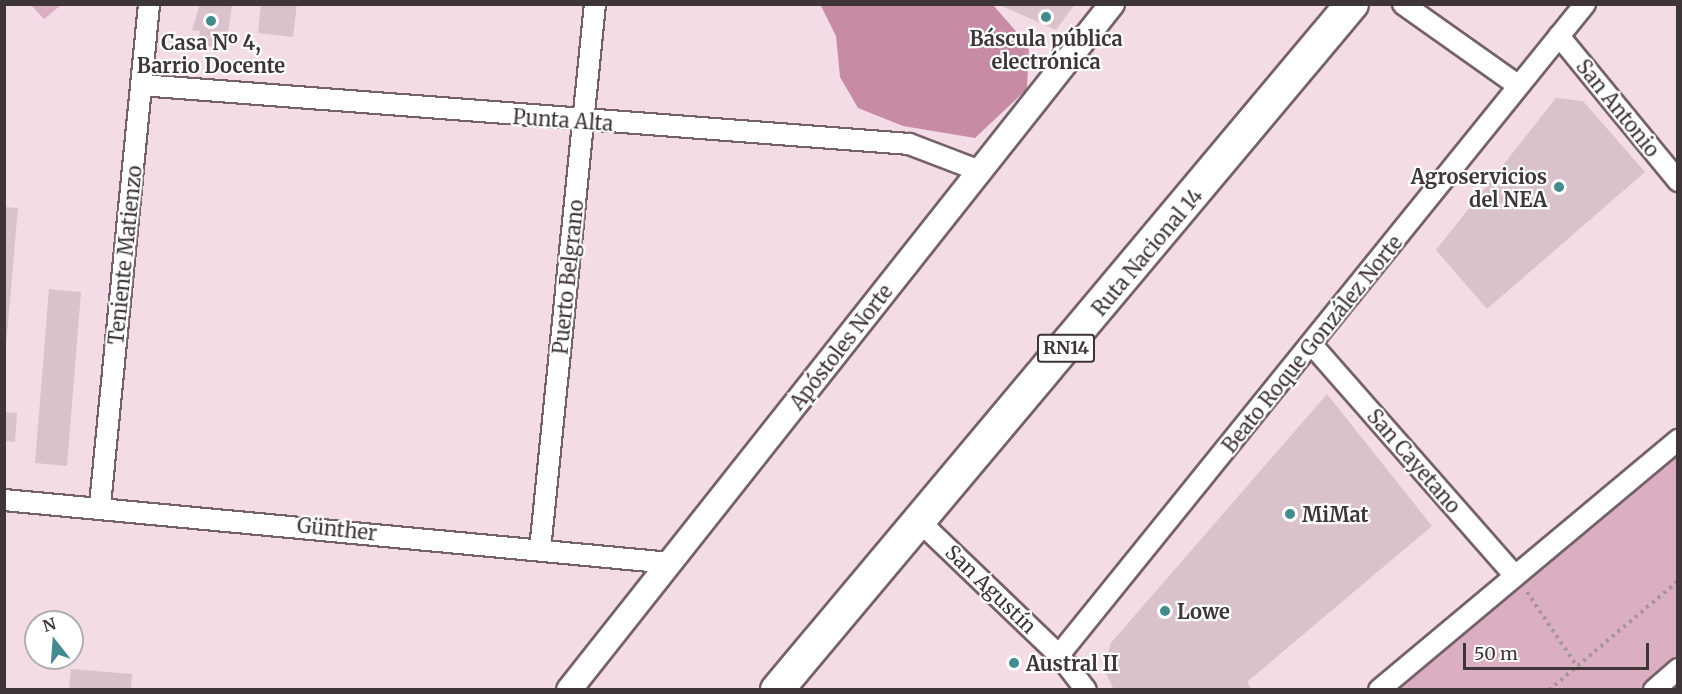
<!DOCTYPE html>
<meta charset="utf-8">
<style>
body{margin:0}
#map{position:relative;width:1682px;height:694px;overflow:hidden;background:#f4dce6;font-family:Merriweather,serif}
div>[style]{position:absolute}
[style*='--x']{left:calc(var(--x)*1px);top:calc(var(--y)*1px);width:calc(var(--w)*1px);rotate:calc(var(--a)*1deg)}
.green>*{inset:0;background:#dbaec1}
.forest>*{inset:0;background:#c78ba6}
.building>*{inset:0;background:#d9c2cc}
.path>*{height:4px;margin-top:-2px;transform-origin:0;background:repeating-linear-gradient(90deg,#a5949b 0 3px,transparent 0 7.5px)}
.roads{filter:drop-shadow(2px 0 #75616a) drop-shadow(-2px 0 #75616a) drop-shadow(0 2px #75616a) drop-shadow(0 -2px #75616a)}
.minor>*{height:20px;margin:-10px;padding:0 10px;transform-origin:10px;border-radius:10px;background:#fff}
.tertiary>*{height:24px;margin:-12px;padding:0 12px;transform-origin:12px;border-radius:12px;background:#fff}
.trunk>*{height:32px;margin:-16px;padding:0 16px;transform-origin:16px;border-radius:16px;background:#fff}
.dots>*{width:16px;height:16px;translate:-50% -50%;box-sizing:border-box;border:3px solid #fff;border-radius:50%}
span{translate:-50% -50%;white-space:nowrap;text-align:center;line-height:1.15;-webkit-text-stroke:4.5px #fff;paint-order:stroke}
.shield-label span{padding:2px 4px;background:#fff;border:2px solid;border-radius:4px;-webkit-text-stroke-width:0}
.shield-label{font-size:18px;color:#3e3539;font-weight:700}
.poi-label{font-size:20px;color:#3e3539;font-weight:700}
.right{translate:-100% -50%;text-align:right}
.left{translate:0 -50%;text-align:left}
.street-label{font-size:20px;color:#3e3539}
.frame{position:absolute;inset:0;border:6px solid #3e3539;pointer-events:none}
.north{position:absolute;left:24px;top:610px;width:60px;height:60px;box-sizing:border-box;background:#fff;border:2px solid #b2aeb0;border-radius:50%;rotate:343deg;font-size:16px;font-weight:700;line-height:24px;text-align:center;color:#3e3539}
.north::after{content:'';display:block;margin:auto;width:21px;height:27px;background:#438b8f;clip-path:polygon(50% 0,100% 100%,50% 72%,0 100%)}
.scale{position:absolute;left:1463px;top:643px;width:186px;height:27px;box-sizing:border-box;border:3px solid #3e3539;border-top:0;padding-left:8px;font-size:18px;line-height:21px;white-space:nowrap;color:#3e3539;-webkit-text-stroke:4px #fff;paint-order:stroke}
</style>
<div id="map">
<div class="green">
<i style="clip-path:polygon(31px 5px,61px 5px,44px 19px)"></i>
<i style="clip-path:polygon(1677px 440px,1677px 669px,1654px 689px,1379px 690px)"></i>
</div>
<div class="forest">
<i style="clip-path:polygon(993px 5px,1029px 46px,1027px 89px,975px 138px,903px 126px,858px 108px,840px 77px,836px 36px,821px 6px)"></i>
</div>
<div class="building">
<i style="clip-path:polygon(200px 4px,232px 4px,226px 49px,198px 46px,200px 31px,192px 30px)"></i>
<i style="clip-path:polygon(261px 4px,297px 4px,293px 37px,258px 33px)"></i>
<i style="clip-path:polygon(997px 4px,1075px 4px,1056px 30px)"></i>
<i style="clip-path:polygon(1556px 98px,1583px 101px,1645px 172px,1487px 309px,1436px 250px)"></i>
<i style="clip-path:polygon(4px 207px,18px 208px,6px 347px,4px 347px)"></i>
<i style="clip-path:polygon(49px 289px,81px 292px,67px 466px,35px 463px)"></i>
<i style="clip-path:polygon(1327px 394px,1432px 526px,1247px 682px,1252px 690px,1114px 690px,1105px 671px,1110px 644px)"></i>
<i style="clip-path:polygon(4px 412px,17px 413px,15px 442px,4px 441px)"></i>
<i style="clip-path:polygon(71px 669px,132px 674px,131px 690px,69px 690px)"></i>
</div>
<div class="path">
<i style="--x:1527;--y:592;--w:89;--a:56"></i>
<i style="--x:1549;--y:690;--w:169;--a:-40.2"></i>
</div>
<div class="roads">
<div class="minor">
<i style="--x:1403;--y:4;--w:138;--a:35.3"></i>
<i style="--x:1559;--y:36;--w:188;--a:50.6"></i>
<i style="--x:141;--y:85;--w:770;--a:4.39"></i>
<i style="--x:909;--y:144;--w:76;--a:20.8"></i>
<i style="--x:1313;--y:346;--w:306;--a:48.7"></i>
<i style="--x:4;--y:500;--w:669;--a:5.4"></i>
<i style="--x:100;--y:505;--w:503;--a:-84.41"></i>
<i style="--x:917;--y:519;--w:197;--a:43.8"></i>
<i style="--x:1059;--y:655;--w:44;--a:52.4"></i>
<i style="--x:540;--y:550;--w:549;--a:-84.25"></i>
<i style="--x:1059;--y:655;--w:837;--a:-51.06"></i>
<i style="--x:1379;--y:690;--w:390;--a:-39.9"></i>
<i style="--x:1654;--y:690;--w:32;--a:-41"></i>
</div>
<div class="tertiary">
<i style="--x:569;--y:690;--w:875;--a:-51.64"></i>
</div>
<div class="trunk">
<i style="--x:777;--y:690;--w:895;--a:-50.03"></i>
</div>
</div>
<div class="dots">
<i style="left:1046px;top:17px;background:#438b8f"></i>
<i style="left:211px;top:21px;background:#438b8f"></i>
<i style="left:1559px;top:187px;background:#438b8f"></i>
<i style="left:1290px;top:514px;background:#438b8f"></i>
<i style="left:1165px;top:611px;background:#438b8f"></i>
<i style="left:1014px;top:663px;background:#438b8f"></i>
</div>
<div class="shield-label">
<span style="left:1066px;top:348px">RN14</span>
</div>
<div class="poi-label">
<span style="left:1046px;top:50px">Báscula pública<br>electrónica</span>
<span style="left:211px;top:54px">Casa Nº 4,<br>Barrio Docente</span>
<span class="right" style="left:1547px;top:188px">Agroservicios<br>del NEA</span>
<span class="left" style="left:1302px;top:514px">MiMat</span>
<span class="left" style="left:1177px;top:611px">Lowe</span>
<span class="left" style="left:1026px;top:663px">Austral II</span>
</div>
<div class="street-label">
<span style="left:1618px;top:108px;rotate:51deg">San Antonio</span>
<span style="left:563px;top:120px;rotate:4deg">Punta Alta</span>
<span style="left:1147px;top:252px;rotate:-50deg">Ruta Nacional 14</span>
<span style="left:125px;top:255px;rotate:-84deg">Teniente Matienzo</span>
<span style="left:568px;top:277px;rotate:-84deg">Puerto Belgrano</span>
<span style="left:1312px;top:344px;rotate:-51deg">Beato Roque González Norte</span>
<span style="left:841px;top:347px;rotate:-52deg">Apóstoles Norte</span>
<span style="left:1414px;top:461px;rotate:49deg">San Cayetano</span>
<span style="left:337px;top:529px;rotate:6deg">Günther</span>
<span style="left:991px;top:589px;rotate:44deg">San Agustín</span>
</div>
<div class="frame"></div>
<div class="north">N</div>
<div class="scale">50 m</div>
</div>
